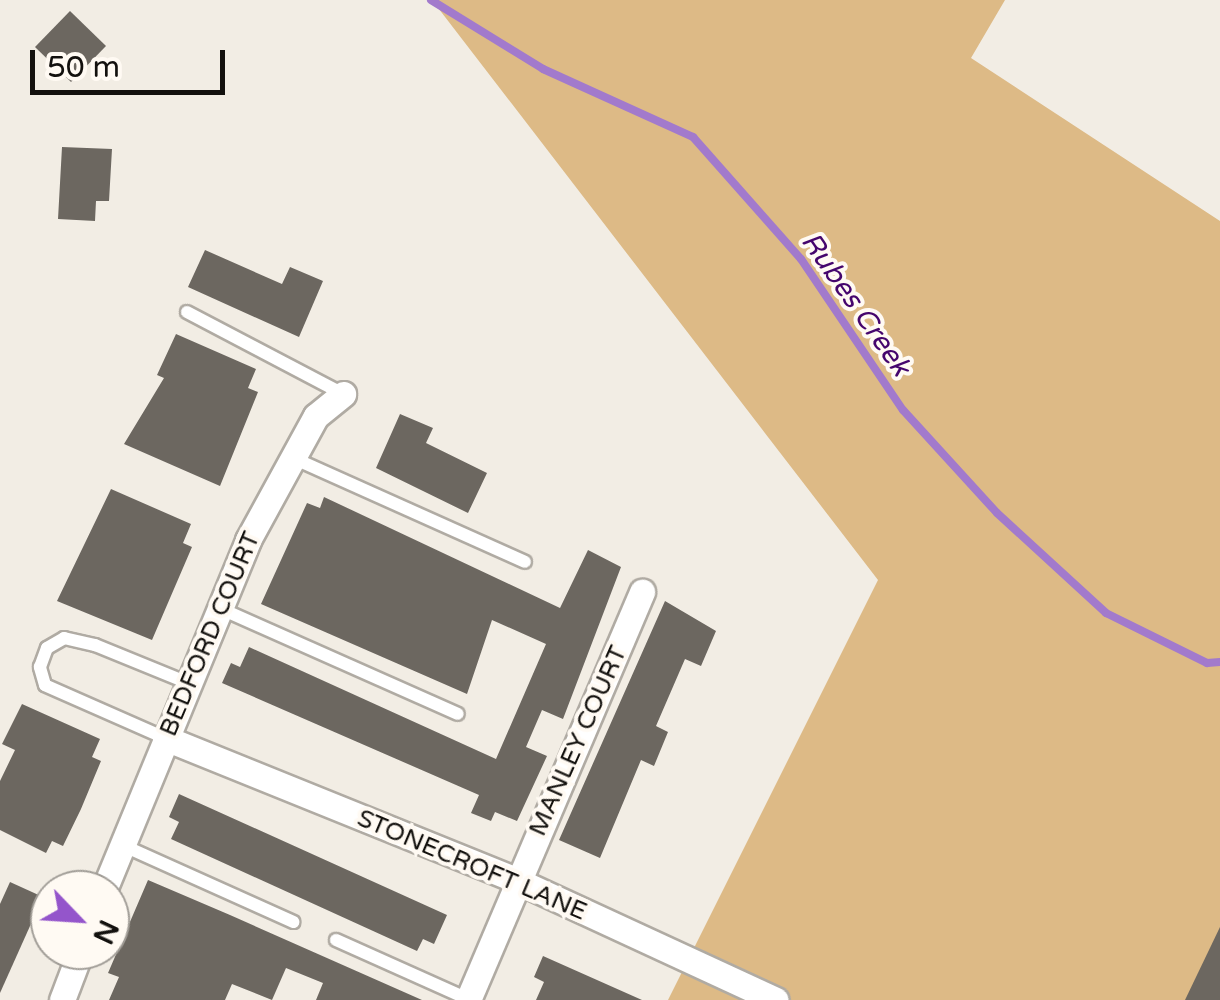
<!DOCTYPE html>
<style>
body{margin:0}
#map{position:relative;width:1220px;height:1000px;overflow:hidden;background:#f2ede4;font-family:"Varela Round",sans-serif}
div>[style]{position:absolute}
[style*='--x']{left:calc(var(--x)*1px);top:calc(var(--y)*1px);width:calc(var(--w)*1px);rotate:calc(var(--a)*1deg)}
.green>*{inset:0;background:#ddba86}
.stream>*{height:8px;margin:-4px;padding:0 4px;transform-origin:4px;border-radius:4px;background:#a27acc}
.building>*{inset:0;background:#6c6760}
.roads{filter:drop-shadow(2px 0 #b0aba3) drop-shadow(-2px 0 #b0aba3) drop-shadow(0 2px #b0aba3) drop-shadow(0 -2px #b0aba3)}
.service>*{height:12px;margin:-6px;padding:0 6px;transform-origin:6px;border-radius:6px;background:#fff}
.minor>*{height:25px;margin:-12.5px;padding:0 12.5px;transform-origin:12.5px;border-radius:12.5px;background:#fff}
span{translate:-50% -50%;white-space:nowrap;text-align:center;line-height:1.15;-webkit-text-stroke:8px #fffaf3;paint-order:stroke}
.street-label{font-size:25px;color:#13110e}
.water-label{font-size:28px;color:#45056d;font-style:italic}
.north{position:absolute;left:30px;top:870px;width:100px;height:100px;box-sizing:border-box;background:#fffaf3;border:2px solid #a19d97;border-radius:50%;rotate:115deg;font-size:28px;font-weight:700;line-height:40px;text-align:center;color:#13110e}
.north::after{content:'';display:block;margin:auto;width:35px;height:45px;background:#9455cb;clip-path:polygon(50% 0,100% 100%,50% 72%,0 100%)}
.scale{position:absolute;left:30px;top:50px;width:195px;height:45px;box-sizing:border-box;border:5px solid #13110e;border-top:0;padding-left:12px;font-size:30px;line-height:35px;white-space:nowrap;color:#13110e;-webkit-text-stroke:8px #fffaf3;paint-order:stroke}
</style>
<div id="map">
<div class="green">
<i style="clip-path:polygon(432px 0,1005px 0,971px 58px,1220px 221px,1220px 1000px,668px 1000px,878px 580px)"></i>
</div>
<div class="stream">
<i style="--x:431;--y:0;--w:132;--a:31.6"></i>
<i style="--x:543;--y:69;--w:165;--a:24.4"></i>
<i style="--x:693;--y:137;--w:163;--a:48.5"></i>
<i style="--x:801;--y:259;--w:182;--a:56"></i>
<i style="--x:903;--y:410;--w:139;--a:47.6"></i>
<i style="--x:997;--y:513;--w:148;--a:42.5"></i>
<i style="--x:1106;--y:613;--w:113;--a:26.3"></i>
<i style="--x:1207;--y:663;--w:13;--a:-4"></i>
</div>
<div class="building">
<i style="clip-path:polygon(70px 11px,106px 46px,71px 82px,35px 47px)"></i>
<i style="clip-path:polygon(62px 147px,112px 149px,109px 201px,96px 201px,95px 221px,58px 219px)"></i>
<i style="clip-path:polygon(205px 250px,282px 284px,290px 267px,323px 281px,299px 337px,188px 287px)"></i>
<i style="clip-path:polygon(176px 334px,256px 369px,248px 388px,258px 392px,220px 486px,124px 444px,164px 378px,157px 375px)"></i>
<i style="clip-path:polygon(400px 414px,433px 428px,426px 443px,487px 473px,468px 513px,376px 468px)"></i>
<i style="clip-path:polygon(111px 489px,191px 524px,183px 543px,192px 547px,152px 640px,57px 601px)"></i>
<i style="clip-path:polygon(324px 497px,560px 608px,588px 550px,621px 567px,563px 719px,542px 710px,526px 747px,547px 756px,517px 821px,495px 812px,491px 821px,471px 813px,479px 795px,222px 683px,231px 663px,240px 667px,249px 647px,496px 759px,546px 644px,492px 620px,467px 694px,261px 604px,307px 503px,320px 508px)"></i>
<i style="clip-path:polygon(665px 601px,716px 631px,701px 666px,685px 659px,656px 726px,668px 732px,654px 766px,641px 760px,600px 858px,559px 840px)"></i>
<i style="clip-path:polygon(22px 704px,100px 739px,92px 757px,101px 761px,81px 809px,63px 846px,52px 841px,46px 853px,0 830px,0 781px,15px 750px,2px 744px)"></i>
<i style="clip-path:polygon(179px 794px,447px 915px,434px 944px,423px 939px,417px 951px,171px 839px,179px 822px,169px 817px)"></i>
<i style="clip-path:polygon(148px 880px,230px 915px,422px 1000px,316px 1000px,323px 983px,286px 968px,272px 1000px,232px 984px,225px 1000px,109px 1000px,119px 977px,108px 973px)"></i>
<i style="clip-path:polygon(10px 882px,43px 897px,0 993px,0 904px)"></i>
<i style="clip-path:polygon(1220px 927px,1220px 1000px,1185px 1000px)"></i>
<i style="clip-path:polygon(543px 956px,642px 1000px,536px 1000px,544px 982px,534px 977px)"></i>
</div>
<div class="roads">
<div class="service">
<i style="--x:187;--y:312;--w:176;--a:27.7"></i>
<i style="--x:293;--y:458;--w:254;--a:24.1"></i>
<i style="--x:219;--y:608;--w:261;--a:23.9"></i>
<i style="--x:165;--y:738;--w:131;--a:-156.2"></i>
<i style="--x:45;--y:685;--w:19;--a:-106"></i>
<i style="--x:40;--y:667;--w:20;--a:-70"></i>
<i style="--x:47;--y:648;--w:20;--a:-30"></i>
<i style="--x:64;--y:638;--w:32;--a:13"></i>
<i style="--x:95;--y:645;--w:100;--a:22.2"></i>
<i style="--x:122;--y:845;--w:188;--a:24.2"></i>
<i style="--x:336;--y:940;--w:147;--a:24.1"></i>
</div>
<div class="minor">
<i style="--x:165;--y:738;--w:379;--a:22"></i>
<i style="--x:516;--y:880;--w:286;--a:24.8"></i>
<i style="--x:104;--y:890;--w:378;--a:-67.6"></i>
<i style="--x:248;--y:540;--w:141;--a:-61.3"></i>
<i style="--x:316;--y:416;--w:35;--a:-39"></i>
<i style="--x:62;--y:1000;--w:53;--a:-69.2"></i>
<i style="--x:468;--y:1000;--w:444;--a:-66.9"></i>
</div>
</div>
<div class="street-label">
<span style="left:210px;top:634px;rotate:-67deg">BEDFORD COURT</span>
<span style="left:578px;top:741px;rotate:-66deg">MANLEY COURT</span>
<span style="left:472px;top:865px;rotate:23deg">STONECROFT LANE</span>
</div>
<div class="water-label">
<span style="left:856px;top:304px;rotate:55deg">Rubes Creek</span>
</div>
<div class="north">N</div>
<div class="scale">50 m</div>
</div>
